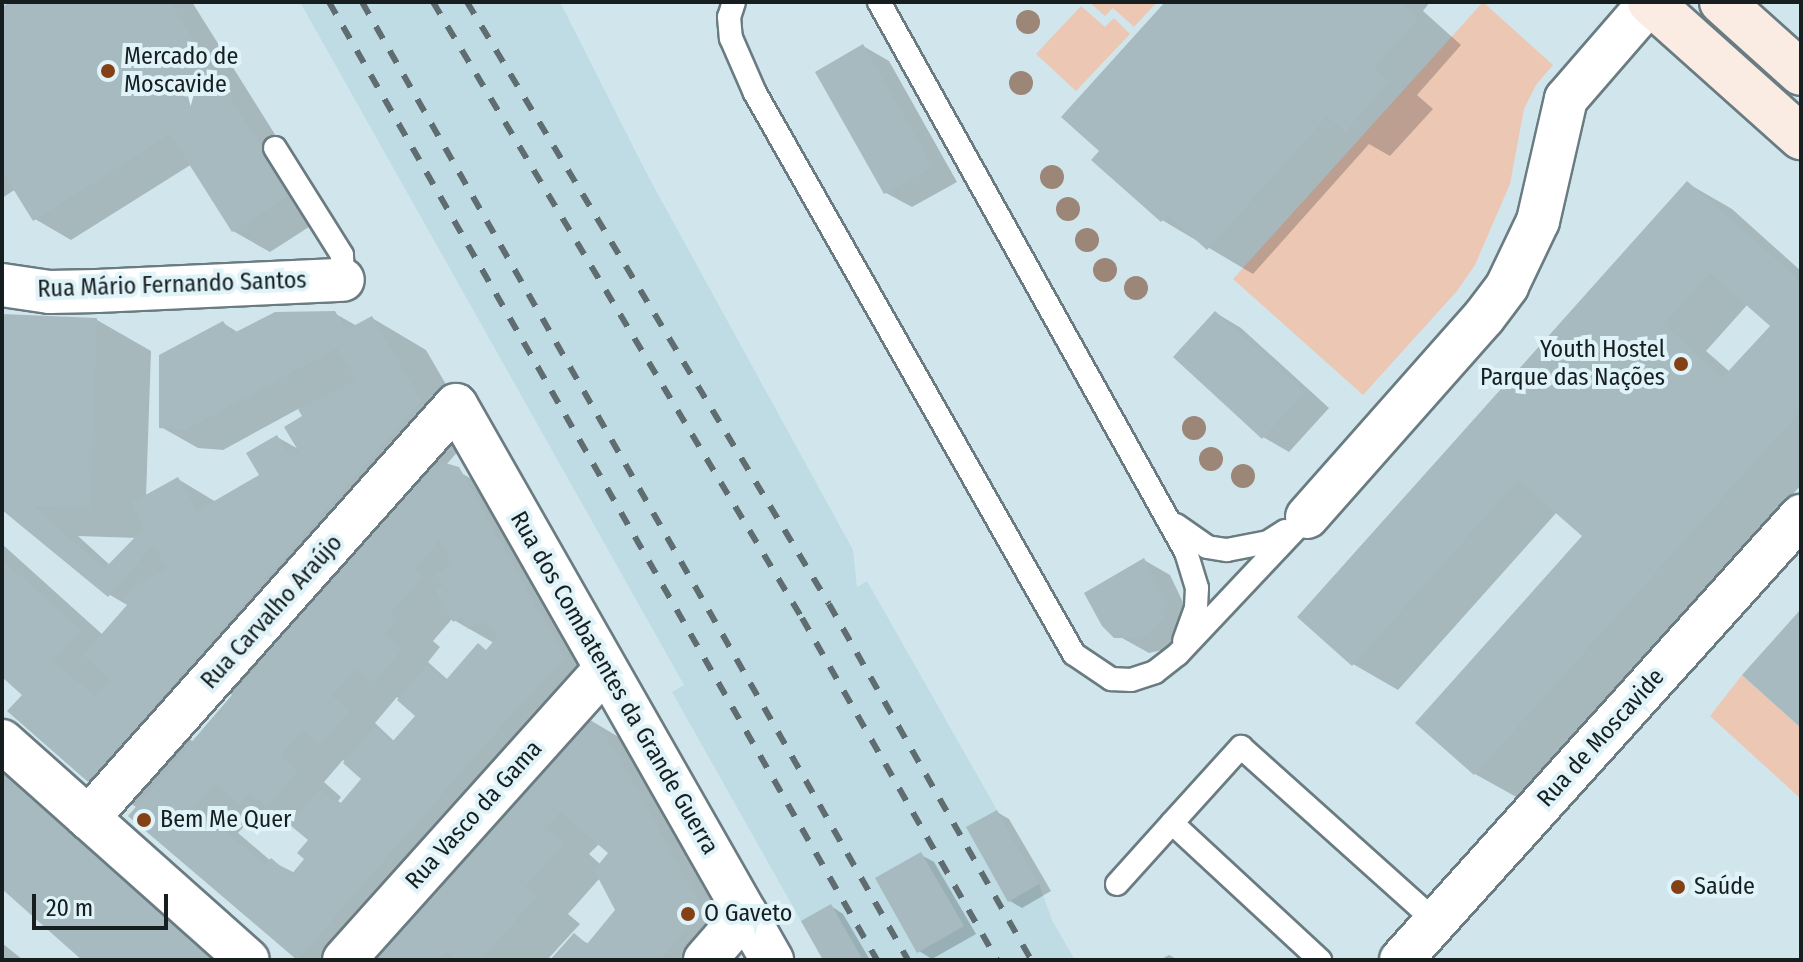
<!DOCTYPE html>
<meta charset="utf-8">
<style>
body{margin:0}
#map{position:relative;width:1803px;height:962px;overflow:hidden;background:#d1e6ec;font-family:"Fira Sans Condensed",sans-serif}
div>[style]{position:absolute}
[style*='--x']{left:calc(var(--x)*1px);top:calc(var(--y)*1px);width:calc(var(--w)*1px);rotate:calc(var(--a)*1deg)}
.built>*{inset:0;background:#bfdbe4}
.green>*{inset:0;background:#ecc7b4}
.shadow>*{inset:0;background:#0003}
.building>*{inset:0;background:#a7bac0}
.roads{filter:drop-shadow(2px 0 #6a7c82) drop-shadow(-2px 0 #6a7c82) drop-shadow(0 2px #6a7c82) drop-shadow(0 -2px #6a7c82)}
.service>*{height:22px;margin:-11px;padding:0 11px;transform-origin:11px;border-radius:11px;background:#fff}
.minor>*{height:42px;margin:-21px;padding:0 21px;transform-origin:21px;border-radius:21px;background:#fff}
.secondary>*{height:44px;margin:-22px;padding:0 22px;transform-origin:22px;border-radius:22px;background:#faebe3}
.rail>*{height:6px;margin-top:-3px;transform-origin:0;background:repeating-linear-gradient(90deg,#5f6c70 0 14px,transparent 0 28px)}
.trees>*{width:24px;height:24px;margin:-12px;border-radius:50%;background:#9b8677}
.dots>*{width:22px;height:22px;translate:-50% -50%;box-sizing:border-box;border:4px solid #dff3f9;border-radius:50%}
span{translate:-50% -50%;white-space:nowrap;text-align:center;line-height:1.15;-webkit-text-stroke:8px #dff3f9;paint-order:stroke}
.poi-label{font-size:24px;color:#161e20}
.left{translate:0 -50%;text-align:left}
.right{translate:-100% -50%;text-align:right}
.street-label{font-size:24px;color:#161e20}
.frame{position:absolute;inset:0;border:4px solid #161e20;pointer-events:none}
.scale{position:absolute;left:32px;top:894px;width:136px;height:36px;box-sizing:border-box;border:4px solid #161e20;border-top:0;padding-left:10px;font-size:24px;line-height:28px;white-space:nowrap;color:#161e20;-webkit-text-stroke:6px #dff3f9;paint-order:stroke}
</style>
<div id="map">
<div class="built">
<i style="clip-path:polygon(300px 2px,560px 2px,648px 176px,853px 550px,857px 587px,867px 581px,1039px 884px,1052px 920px,1075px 960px,823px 960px,672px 692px,684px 685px)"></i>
</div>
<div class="green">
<i style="clip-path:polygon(1089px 2px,1157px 2px,1134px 27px,1113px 8px,1105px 16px)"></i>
<i style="clip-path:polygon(1483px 2px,1553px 65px,1536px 85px,1524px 109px,1510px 184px,1475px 265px,1457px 291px,1363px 395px,1233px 279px)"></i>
<i style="clip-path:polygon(1081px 6px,1105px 27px,1114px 18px,1130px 34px,1076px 91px,1036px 54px)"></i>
<i style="clip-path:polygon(1742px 675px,1801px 728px,1801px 799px,1710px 716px)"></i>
</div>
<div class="shadow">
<i style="clip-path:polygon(14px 2px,192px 2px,326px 216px,270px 252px,233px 231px,192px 164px,71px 240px,35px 219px,16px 189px,2px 198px,2px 10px)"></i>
<i style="clip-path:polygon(1167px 2px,1430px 2px,1423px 11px,1461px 45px,1417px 95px,1433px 109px,1390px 156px,1369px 144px,1253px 274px,1162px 220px,1102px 151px)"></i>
<i style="clip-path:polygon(863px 46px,889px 61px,957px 182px,912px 207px,886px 193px)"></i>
<i style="clip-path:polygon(evenodd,1687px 183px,1732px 209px,1801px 271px,1801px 485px,1520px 799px,1475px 774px,1585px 536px,1557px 512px,1398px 690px,1353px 664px,1687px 183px,1748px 304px,1772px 326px,1730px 372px,1706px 351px,1748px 304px)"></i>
<i style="clip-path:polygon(evenodd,334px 313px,357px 326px,372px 318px,426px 350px,474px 433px,446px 465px,513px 501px,619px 690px,590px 720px,627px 742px,747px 937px,727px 960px,553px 960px,574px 936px,589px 944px,618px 911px,600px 878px,568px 914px,580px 924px,547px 960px,300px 960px,131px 816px,138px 808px,89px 780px,25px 694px,2px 674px,2px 544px,103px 635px,129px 606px,110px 595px,2px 507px,2px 316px,97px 320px,151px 351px,146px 497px,178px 479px,216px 502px,262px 476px,277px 437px,300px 450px,305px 416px,300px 408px,223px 450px,198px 448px,161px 427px,223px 323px,239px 333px,334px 313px,78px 536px,137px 538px,110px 565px,78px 536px,334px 313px,452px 619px,494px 643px,488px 651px,478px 646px,448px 680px,428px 662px,440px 647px,433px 641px,452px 619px,334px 313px,223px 690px,234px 696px,194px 743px,185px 734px,223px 690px,334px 313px,397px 697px,418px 716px,394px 741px,375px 723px,397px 697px,334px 313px,343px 760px,364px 779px,342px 804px,338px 801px,341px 797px,324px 782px,343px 760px,334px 313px,257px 812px,285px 828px,290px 822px,311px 840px,307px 859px,295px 873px,271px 861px,238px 833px,257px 812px,334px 313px,600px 843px,611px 853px,601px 865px,589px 854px,600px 843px)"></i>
<i style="clip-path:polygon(1216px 313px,1241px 328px,1329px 408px,1289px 452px,1263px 437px)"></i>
<i style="clip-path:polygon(1144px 560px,1170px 575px,1190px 617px,1175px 647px,1149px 653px,1122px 638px)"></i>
<i style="clip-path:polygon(2px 766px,231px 960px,84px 960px,2px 887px)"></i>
<i style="clip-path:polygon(997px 812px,1009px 819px,1051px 891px,1022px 908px,1010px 901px)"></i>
<i style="clip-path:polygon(921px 855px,934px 862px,976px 934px,932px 959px,919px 951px)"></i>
<i style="clip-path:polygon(831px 906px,843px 914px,870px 960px,825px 960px)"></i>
<i style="clip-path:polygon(2px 943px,23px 960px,2px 960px)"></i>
<i style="clip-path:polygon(1169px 955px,1178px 960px,1160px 960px)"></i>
</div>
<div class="building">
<i style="clip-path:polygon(10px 2px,170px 2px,291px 194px,232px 232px,170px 134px,33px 221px,2px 171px,2px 7px)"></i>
<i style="clip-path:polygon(1165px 2px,1400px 2px,1418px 19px,1374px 68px,1389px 82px,1345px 132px,1327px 116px,1207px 250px,1168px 215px,1161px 222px,1091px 160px,1099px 151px,1061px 117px)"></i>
<i style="clip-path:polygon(863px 44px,933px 167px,884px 194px,815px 72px)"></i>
<i style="clip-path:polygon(evenodd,1687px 181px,1801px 282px,1801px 410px,1474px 775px,1415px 723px,1582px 536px,1518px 480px,1352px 666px,1297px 617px,1687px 181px,1710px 273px,1770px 326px,1722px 378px,1663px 324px,1710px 273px)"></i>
<i style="clip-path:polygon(335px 311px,346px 330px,372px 316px,421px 401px,88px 782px,7px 711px,22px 695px,2px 677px,2px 560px,81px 630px,53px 660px,95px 697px,110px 680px,83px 655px,128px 604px,123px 599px,133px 587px,168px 568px,153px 545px,108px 597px,2px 510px,2px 314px,97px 318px,90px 508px,34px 506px,104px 569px,144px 528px,131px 503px,178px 477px,197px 511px,259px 475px,246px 453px,277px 435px,290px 457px,299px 452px,284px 427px,302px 416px,298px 409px,356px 380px,337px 348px,185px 430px,159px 428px,159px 355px,223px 321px,232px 334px,275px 312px)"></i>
<i style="clip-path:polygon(1215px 311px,1305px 392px,1262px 439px,1173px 357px)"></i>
<i style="clip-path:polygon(evenodd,445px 463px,459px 467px,565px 658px,512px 714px,297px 960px,128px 816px,371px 533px,432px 468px,445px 463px,439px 540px,453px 564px,436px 574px,443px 586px,435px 590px,453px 622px,462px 617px,468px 629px,485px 620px,498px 636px,486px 650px,478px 643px,445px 681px,427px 665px,397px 700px,415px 716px,392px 742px,374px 727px,343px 763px,361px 779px,339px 805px,320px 789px,290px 825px,308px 840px,297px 853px,304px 859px,291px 875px,271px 858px,265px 865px,195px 806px,215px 783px,239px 804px,250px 792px,267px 807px,298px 771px,280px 756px,303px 730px,320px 745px,349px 711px,332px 696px,356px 668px,374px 683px,402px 649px,385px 635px,397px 620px,390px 614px,423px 577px,415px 570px,439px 540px)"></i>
<i style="clip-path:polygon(1144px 558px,1165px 600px,1163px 618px,1149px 633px,1139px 638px,1114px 638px,1102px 626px,1084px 593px)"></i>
<i style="clip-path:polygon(1801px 609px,1801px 728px,1742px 675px)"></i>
<i style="clip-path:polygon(582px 713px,606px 737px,621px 760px,703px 910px,660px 960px,550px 960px,574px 933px,587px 944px,615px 910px,594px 870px,608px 853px,560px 812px,546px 828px,564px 844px,525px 887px,537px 897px,480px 960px,456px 960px,447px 951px,439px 960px,364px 960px)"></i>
<i style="clip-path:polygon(2px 772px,34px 801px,214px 960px,82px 960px,66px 946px,2px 889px)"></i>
<i style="clip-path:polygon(997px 810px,1039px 884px,1008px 902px,966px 827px)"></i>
<i style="clip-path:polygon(921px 852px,964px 926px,917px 953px,875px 878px)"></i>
<i style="clip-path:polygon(831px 904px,863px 960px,823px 960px,801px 921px)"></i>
</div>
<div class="roads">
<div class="service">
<i style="--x:734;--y:2;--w:16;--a:108"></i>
<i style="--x:729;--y:17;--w:21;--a:85"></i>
<i style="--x:731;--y:38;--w:60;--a:66.4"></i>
<i style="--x:755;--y:93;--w:645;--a:60.38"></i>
<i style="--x:1074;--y:654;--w:45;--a:34"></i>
<i style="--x:1111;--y:679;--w:20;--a:3"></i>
<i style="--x:1131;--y:680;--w:25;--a:-18"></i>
<i style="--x:1155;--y:672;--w:29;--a:-38"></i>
<i style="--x:1178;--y:654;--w:188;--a:-46.7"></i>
<i style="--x:879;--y:2;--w:630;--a:60.83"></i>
<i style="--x:1186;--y:552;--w:38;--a:73"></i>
<i style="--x:1197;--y:588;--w:20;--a:93"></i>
<i style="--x:1196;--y:608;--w:35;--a:110"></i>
<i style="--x:275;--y:148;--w:126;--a:57.9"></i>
<i style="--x:342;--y:255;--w:25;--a:88"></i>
<i style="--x:1176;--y:525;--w:38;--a:35"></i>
<i style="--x:1207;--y:547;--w:20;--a:9"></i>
<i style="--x:1227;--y:550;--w:42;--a:-11"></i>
<i style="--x:1268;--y:542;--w:20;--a:-33"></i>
<i style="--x:1172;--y:823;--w:103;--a:-47.8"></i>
<i style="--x:1241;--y:747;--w:261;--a:41.9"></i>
<i style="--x:1117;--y:884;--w:82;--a:-48"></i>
<i style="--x:1172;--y:823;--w:202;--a:42.8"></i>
</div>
<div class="minor">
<i style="--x:2;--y:285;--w:48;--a:8.5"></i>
<i style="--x:49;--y:292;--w:48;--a:-1.2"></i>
<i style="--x:97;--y:291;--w:246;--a:-2.6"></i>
<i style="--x:1307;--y:517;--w:267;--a:-48.5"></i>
<i style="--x:1484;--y:317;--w:39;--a:-53"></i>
<i style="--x:1507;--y:286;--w:72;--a:-64.5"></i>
<i style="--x:1538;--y:221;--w:125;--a:-77.1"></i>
<i style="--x:1566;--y:99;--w:128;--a:-49.1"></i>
<i style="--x:2;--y:741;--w:329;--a:41.7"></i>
<i style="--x:88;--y:818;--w:553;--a:-48.3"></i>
<i style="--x:456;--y:405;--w:639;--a:60.34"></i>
<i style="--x:344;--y:960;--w:391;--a:-48.1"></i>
<i style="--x:705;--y:960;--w:62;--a:-48.9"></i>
<i style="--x:1401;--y:960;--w:598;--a:-47.98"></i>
</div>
<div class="secondary">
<i style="--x:1650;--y:2;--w:203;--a:41.8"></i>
<i style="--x:1722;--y:2;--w:106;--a:41.9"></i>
</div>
</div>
<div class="rail">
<i style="--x:329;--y:2;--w:1104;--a:60.23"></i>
<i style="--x:362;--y:2;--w:1103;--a:60.32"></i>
<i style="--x:433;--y:2;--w:718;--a:59.08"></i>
<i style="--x:802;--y:618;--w:394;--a:60.3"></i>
<i style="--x:467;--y:2;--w:702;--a:58.98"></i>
<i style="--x:829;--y:604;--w:409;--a:60.4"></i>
</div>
<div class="trees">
<i style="left:1028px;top:22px"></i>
<i style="left:1021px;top:83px"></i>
<i style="left:1052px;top:177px"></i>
<i style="left:1068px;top:209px"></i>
<i style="left:1087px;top:240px"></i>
<i style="left:1105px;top:270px"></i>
<i style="left:1136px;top:288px"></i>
<i style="left:1194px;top:428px"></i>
<i style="left:1211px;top:459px"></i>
<i style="left:1243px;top:476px"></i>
</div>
<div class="dots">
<i style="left:108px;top:71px;background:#854116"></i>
<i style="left:1681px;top:364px;background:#854116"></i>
<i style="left:144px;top:820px;background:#854116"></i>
<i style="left:1678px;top:887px;background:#854116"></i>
<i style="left:688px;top:914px;background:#854116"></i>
</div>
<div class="poi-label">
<span class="left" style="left:124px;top:71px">Mercado de<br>Moscavide</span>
<span class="right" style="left:1665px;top:364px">Youth Hostel<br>Parque das Nações</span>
<span class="left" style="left:160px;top:820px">Bem Me Quer</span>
<span class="left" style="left:1694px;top:887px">Saúde</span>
<span class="left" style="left:704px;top:914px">O Gaveto</span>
</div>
<div class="street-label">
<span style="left:172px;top:285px;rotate:-2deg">Rua Mário Fernando Santos</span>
<span style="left:272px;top:612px;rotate:-48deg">Rua Carvalho Araújo</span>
<span style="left:614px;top:683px;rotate:60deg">Rua dos Combatentes da Grande Guerra</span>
<span style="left:1601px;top:738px;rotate:-48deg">Rua de Moscavide</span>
<span style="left:474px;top:815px;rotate:-48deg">Rua Vasco da Gama</span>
</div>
<div class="frame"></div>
<div class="scale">20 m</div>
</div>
